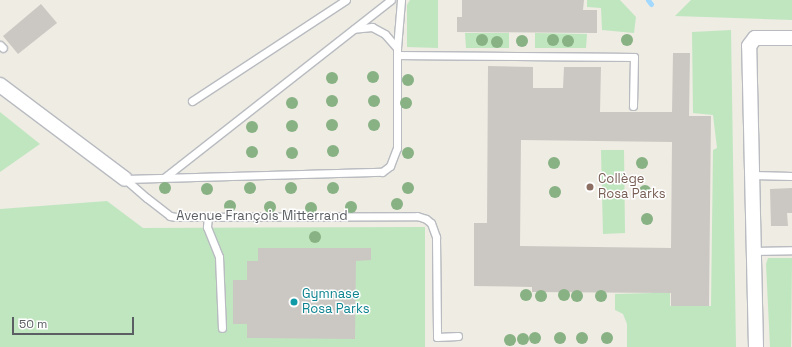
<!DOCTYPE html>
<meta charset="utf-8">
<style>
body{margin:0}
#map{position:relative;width:792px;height:347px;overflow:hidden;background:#eeece3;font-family:"Space Grotesk",sans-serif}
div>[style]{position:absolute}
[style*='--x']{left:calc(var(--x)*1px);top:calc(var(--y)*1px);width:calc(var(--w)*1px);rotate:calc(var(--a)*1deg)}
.green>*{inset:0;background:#c0e6c0}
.stream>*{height:5px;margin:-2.5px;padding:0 2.5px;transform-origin:2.5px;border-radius:2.5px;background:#a3d9ff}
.building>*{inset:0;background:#cbc8c3}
.roads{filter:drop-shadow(1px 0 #b8bbc0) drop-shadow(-1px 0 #b8bbc0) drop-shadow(0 1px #b8bbc0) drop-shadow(0 -1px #b8bbc0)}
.service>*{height:7px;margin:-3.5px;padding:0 3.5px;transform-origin:3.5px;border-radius:3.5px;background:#fff}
.minor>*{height:14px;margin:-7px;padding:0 7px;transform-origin:7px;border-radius:7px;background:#fff}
.trees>*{width:12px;height:12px;margin:-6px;border-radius:50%;background:#88b284}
.dots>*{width:11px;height:11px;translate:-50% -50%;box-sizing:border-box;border:2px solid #fff;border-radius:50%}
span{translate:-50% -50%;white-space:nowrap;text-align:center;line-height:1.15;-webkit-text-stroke:3px #fff;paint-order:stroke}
.education-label{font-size:13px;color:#785e54}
.left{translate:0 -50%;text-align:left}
.street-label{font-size:13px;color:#5b5f64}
.culture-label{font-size:13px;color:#0d838f}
.scale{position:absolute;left:12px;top:317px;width:122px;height:18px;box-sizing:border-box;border:2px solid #5b5f64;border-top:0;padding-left:5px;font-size:12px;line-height:14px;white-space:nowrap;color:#5b5f64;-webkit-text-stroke:3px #fff;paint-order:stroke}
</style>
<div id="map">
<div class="green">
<i style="clip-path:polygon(410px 0,438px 0,438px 48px,407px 47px,407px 5px)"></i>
<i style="clip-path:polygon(587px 0,620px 0,636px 17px,634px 33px,602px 30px,601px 8px,587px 7px)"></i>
<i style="clip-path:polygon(691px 0,792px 0,792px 20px,675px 16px)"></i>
<i style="clip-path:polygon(731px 30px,736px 347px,627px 347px,627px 324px,623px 314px,615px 310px,615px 294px,652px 293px,652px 284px,670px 285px,670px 306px,711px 306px,713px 150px,717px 148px,713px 115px,693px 113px,692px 32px)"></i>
<i style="clip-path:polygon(465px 33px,509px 33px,509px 48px,466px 48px)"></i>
<i style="clip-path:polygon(535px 33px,587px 34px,586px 48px,535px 48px)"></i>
<i style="clip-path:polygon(0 112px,40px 144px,0 172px)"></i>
<i style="clip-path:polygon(601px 150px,624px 150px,625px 233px,603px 234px)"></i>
<i style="clip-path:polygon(107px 201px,143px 228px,425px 227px,425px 347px,0 347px,0 209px)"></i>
<i style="clip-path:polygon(768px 258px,792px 258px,791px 347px,770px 347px,766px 264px)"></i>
</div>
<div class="stream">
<i style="--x:648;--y:0;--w:5;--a:53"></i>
</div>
<div class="building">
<i style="clip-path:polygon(462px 0,584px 0,583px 10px,597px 10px,597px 33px,457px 32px,457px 17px,462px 17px)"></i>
<i style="clip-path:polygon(41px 4px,57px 23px,18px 54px,3px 36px)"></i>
<i style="clip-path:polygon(evenodd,673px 53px,690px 53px,689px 116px,711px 116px,709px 306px,671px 306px,671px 293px,532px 292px,532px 287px,474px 286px,474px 223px,487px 223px,488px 66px,533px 67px,533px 88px,563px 88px,564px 67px,601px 67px,600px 112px,672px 112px,673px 53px,521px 140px,672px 142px,671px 248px,520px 246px,521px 140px)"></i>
<i style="clip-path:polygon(792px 188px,792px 213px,787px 213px,788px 226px,771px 226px,770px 189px)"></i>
<i style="clip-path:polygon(258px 248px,371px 248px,371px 260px,356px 261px,355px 339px,247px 338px,247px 324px,233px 324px,233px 280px,247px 280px,247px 261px,258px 261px)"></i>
</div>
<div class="roads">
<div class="service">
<i style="--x:0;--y:45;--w:4;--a:45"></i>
<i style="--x:397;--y:48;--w:48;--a:-85.2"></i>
<i style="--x:397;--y:55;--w:237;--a:0.5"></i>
<i style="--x:634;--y:57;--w:49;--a:91.2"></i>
<i style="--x:192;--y:101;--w:184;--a:-33.3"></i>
<i style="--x:752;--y:175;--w:40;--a:1.4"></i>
<i style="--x:165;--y:177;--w:287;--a:-38.1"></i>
<i style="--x:125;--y:179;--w:29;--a:41"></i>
<i style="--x:147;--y:198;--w:29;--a:38"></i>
<i style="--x:170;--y:216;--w:6;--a:9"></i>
<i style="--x:176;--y:217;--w:241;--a:-0.2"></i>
<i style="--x:417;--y:216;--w:9;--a:18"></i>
<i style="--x:426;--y:219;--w:6;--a:39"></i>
<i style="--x:431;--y:223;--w:15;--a:70"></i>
<i style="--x:436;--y:237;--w:100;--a:89.4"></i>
<i style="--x:437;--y:337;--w:21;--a:-3"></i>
<i style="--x:125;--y:179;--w:257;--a:-1.6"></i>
<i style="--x:382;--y:172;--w:10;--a:-37"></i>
<i style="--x:390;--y:166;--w:19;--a:-69"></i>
<i style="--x:397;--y:148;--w:100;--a:-90"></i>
<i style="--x:397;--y:48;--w:18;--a:-131"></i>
<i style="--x:385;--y:34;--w:15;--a:-152"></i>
<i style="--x:372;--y:27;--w:18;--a:174"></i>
<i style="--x:208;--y:217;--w:10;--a:96"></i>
<i style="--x:207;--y:227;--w:32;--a:68"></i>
<i style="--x:219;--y:257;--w:71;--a:87.6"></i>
<i style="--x:753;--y:251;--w:39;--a:-1"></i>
</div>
<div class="minor">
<i style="--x:0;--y:85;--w:156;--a:36.9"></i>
<i style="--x:756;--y:347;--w:301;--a:-91.3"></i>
<i style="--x:749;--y:46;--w:10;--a:-53"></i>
<i style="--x:755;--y:38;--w:37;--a:0"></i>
</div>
</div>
<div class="trees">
<i style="left:482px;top:40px"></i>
<i style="left:553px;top:40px"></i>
<i style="left:627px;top:40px"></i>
<i style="left:522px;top:41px"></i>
<i style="left:568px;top:41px"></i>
<i style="left:497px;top:42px"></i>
<i style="left:373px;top:77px"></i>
<i style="left:332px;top:78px"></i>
<i style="left:408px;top:80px"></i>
<i style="left:332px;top:101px"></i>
<i style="left:374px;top:101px"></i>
<i style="left:292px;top:103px"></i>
<i style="left:406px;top:103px"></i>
<i style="left:332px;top:125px"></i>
<i style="left:374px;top:125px"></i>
<i style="left:292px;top:126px"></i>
<i style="left:252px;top:127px"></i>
<i style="left:333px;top:151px"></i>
<i style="left:252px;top:152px"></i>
<i style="left:292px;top:153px"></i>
<i style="left:408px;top:153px"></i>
<i style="left:554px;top:163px"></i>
<i style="left:642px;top:163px"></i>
<i style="left:165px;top:188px"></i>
<i style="left:250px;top:188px"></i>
<i style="left:291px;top:188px"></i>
<i style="left:333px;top:188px"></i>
<i style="left:408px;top:188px"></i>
<i style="left:207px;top:189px"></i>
<i style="left:645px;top:191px"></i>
<i style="left:555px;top:192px"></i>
<i style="left:397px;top:204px"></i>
<i style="left:230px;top:206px"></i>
<i style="left:270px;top:207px"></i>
<i style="left:351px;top:207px"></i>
<i style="left:311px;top:208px"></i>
<i style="left:647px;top:219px"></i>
<i style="left:315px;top:237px"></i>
<i style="left:526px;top:295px"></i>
<i style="left:564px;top:295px"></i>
<i style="left:541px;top:296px"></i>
<i style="left:577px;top:296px"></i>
<i style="left:601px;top:296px"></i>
<i style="left:535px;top:338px"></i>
<i style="left:560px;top:338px"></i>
<i style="left:582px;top:338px"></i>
<i style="left:607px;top:338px"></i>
<i style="left:523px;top:339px"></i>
<i style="left:510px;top:340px"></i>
</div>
<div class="dots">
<i style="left:590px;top:187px;background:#8d6e63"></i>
<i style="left:294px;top:302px;background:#0f9aa8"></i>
</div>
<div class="education-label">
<span class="left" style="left:598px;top:187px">Collège<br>Rosa Parks</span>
</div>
<div class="street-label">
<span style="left:262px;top:216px">Avenue François Mitterrand</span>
</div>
<div class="culture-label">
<span class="left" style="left:302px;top:302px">Gymnase<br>Rosa Parks</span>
</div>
<div class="scale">50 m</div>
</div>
